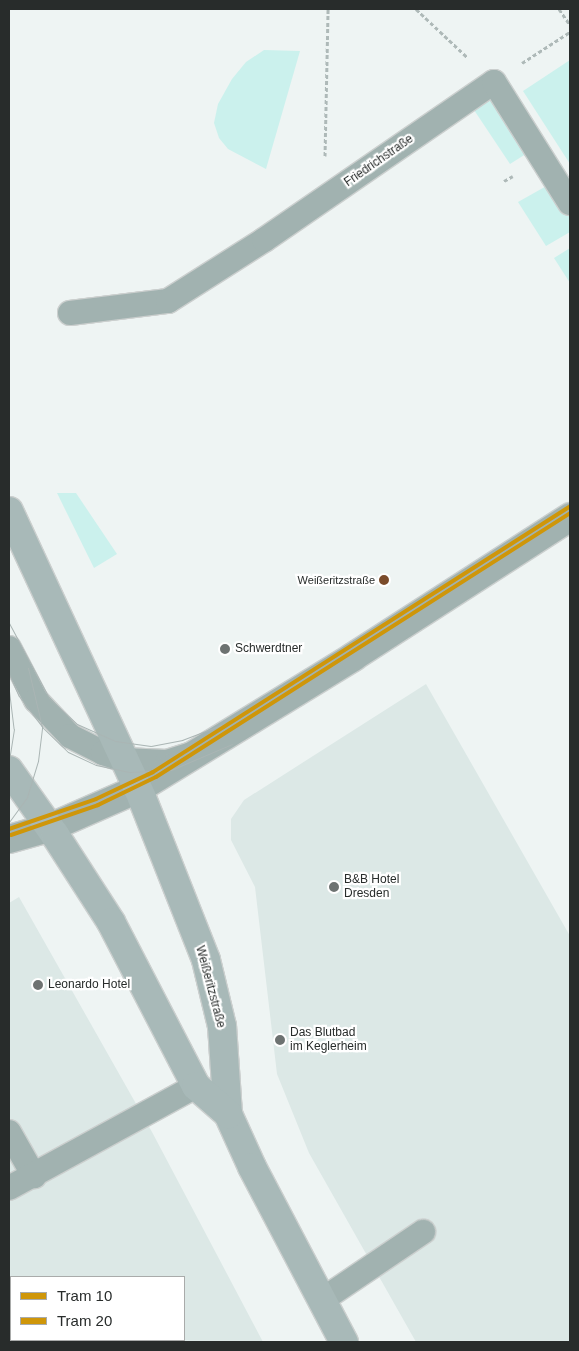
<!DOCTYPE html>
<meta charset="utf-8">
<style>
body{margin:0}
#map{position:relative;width:579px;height:1351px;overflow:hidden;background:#eef4f3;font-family:Helvetica,sans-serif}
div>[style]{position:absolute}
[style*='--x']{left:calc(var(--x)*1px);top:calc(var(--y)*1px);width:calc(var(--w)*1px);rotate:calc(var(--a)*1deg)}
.built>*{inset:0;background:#dce8e6}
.green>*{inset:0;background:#cbf1ed}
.path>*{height:3px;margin-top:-1.5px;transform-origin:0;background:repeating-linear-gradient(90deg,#aeb9b8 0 4px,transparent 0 6.5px)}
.roads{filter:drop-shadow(1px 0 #cbcfce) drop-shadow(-1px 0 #cbcfce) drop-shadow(0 1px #cbcfce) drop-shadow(0 -1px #cbcfce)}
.service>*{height:24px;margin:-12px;padding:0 12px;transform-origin:12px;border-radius:12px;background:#a1b2b0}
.minor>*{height:28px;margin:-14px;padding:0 14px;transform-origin:14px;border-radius:14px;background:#a1b2b0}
.secondary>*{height:28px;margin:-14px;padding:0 14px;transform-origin:14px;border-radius:14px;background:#a8b9b8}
.tram>*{height:1px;margin:-0.5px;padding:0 0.5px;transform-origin:0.5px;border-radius:0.5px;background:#aab5b4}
.tram-1>*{height:4px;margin:-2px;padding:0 2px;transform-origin:2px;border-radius:2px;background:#cf9609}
.tram-2>*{height:4px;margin:-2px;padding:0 2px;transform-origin:2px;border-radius:2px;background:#cf9609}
.dots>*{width:14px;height:14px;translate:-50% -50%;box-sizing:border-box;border:2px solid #fff;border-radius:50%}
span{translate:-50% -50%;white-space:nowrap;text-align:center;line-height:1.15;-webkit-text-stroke:4.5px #fff;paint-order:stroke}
.bus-label{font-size:11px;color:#282c2b}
.right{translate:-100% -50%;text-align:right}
.street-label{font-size:12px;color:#282c2b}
.poi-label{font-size:12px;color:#282c2b}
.left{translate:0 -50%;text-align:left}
.frame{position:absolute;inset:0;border:10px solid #282c2b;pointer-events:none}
.legend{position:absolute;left:10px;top:1276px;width:175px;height:65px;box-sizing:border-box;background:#fff;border:1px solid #a9abaa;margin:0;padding:6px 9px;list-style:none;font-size:15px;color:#282c2b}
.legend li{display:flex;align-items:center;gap:10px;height:25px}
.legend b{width:25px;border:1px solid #a9abaa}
</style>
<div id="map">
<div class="built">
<i style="clip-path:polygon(426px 684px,570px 936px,570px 1342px,416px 1342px,309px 1153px,277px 1074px,255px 887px,231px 840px,231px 819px,244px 800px)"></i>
<i style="clip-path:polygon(evenodd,19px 897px,152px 1132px,263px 1342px,9px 1342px,9px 903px,19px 897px,11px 1277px,184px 1277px,184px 1340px,11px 1340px,11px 1277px)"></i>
</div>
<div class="green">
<i style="clip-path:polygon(264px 50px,300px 51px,266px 169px,228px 149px,219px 138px,214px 123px,218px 104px,232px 79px,246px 62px)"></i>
<i style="clip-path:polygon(570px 60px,570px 164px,523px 91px)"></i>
<i style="clip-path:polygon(494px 98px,529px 152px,510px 164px,474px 110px)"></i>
<i style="clip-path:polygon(550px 184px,570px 214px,570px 232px,546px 246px,518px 202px)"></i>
<i style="clip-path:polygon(570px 248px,570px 283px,554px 258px)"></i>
<i style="clip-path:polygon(57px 493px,76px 493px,117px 554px,94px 568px)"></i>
</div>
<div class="path">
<i style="--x:416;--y:9;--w:71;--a:43.3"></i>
<i style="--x:559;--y:9;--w:19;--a:55"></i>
<i style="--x:522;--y:63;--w:57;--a:-32.9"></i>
<i style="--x:325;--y:156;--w:147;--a:-88.8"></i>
<i style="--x:504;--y:181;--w:10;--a:-29"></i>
</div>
<div class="roads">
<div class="service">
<i style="--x:70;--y:313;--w:99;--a:-7"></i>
<i style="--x:168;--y:301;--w:114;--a:-32.4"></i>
<i style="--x:264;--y:240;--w:279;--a:-34.5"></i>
<i style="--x:494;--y:82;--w:143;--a:57.9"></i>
<i style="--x:9;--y:648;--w:59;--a:62.6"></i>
<i style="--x:36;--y:700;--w:50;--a:46.6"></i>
<i style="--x:70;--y:736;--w:37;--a:27"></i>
<i style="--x:103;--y:753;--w:22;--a:18"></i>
<i style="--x:124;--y:760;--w:43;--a:2.7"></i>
<i style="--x:167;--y:762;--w:23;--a:-18"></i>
<i style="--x:9;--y:1132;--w:51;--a:60.4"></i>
<i style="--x:9;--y:1188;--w:213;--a:-28.6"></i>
<i style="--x:322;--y:1300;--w:122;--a:-34"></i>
</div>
<div class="minor">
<i style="--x:9;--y:839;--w:41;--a:-15.4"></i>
<i style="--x:49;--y:828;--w:97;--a:-23.7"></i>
<i style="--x:138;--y:789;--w:252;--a:-31.5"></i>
<i style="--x:353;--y:657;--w:258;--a:-32.8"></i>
</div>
<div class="secondary">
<i style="--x:9;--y:511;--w:316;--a:65.1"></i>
<i style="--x:142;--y:798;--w:174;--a:68.4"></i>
<i style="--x:206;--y:960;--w:68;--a:76.4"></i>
<i style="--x:222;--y:1026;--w:88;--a:86.1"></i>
<i style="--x:228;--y:1114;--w:58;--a:65.6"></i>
<i style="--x:252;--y:1167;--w:198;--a:62.3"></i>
<i style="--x:9;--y:770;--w:80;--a:54.7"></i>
<i style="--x:55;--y:835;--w:103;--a:57.2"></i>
<i style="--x:111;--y:922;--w:185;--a:62.6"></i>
<i style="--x:196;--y:1086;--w:43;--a:41.2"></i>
</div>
</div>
<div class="tram">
<i style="--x:9;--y:623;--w:85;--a:61.9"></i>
<i style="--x:49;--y:698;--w:38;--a:43"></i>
<i style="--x:77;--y:724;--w:42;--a:24.1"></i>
<i style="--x:115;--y:741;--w:36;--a:8"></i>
<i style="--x:151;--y:746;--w:32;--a:-11"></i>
<i style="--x:182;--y:740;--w:56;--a:-21"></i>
<i style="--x:9;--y:674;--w:24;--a:66"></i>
<i style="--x:19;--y:696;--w:39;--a:53"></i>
<i style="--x:42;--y:727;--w:36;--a:44"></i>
<i style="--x:68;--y:752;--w:31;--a:25"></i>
<i style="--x:96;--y:765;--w:35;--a:12"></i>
<i style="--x:130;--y:772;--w:41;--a:-2.8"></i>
<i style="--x:171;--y:770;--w:66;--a:-23.1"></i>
<i style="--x:9;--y:691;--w:38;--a:83"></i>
<i style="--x:14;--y:729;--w:30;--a:99"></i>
<i style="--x:9;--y:822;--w:31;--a:-54"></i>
<i style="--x:27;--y:797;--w:38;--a:-73"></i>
<i style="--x:38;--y:761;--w:34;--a:-83"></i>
<i style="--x:42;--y:727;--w:61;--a:-103.3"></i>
</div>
<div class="tram-1">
<i style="--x:9;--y:829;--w:92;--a:-19"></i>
<i style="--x:96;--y:799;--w:63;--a:-25.3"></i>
<i style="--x:153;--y:772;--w:495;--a:-32.5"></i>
</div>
<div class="tram-2">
<i style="--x:11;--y:835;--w:92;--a:-19"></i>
<i style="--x:98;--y:805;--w:64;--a:-25.8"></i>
<i style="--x:156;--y:777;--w:491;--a:-32.5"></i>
</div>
<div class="dots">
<i style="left:384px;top:580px;background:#7a4b2a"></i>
<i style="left:225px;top:649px;background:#6d7271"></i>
<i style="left:334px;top:887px;background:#6d7271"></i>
<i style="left:38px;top:985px;background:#6d7271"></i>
<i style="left:280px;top:1040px;background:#6d7271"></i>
</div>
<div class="bus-label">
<span class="right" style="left:375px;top:580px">Weißeritzstraße</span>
</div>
<div class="street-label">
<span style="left:379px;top:161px;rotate:-35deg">Friedrichstraße</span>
<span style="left:210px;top:987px;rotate:75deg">Weißeritzstraße</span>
</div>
<div class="poi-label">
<span class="left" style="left:235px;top:649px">Schwerdtner</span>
<span class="left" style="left:344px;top:887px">B&amp;B Hotel<br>Dresden</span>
<span class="left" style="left:48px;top:985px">Leonardo Hotel</span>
<span class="left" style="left:290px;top:1040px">Das Blutbad<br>im Keglerheim</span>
</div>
<div class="frame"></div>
<ul class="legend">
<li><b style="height:6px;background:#cf9609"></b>Tram 10</li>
<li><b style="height:6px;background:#cf9609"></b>Tram 20</li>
</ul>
</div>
